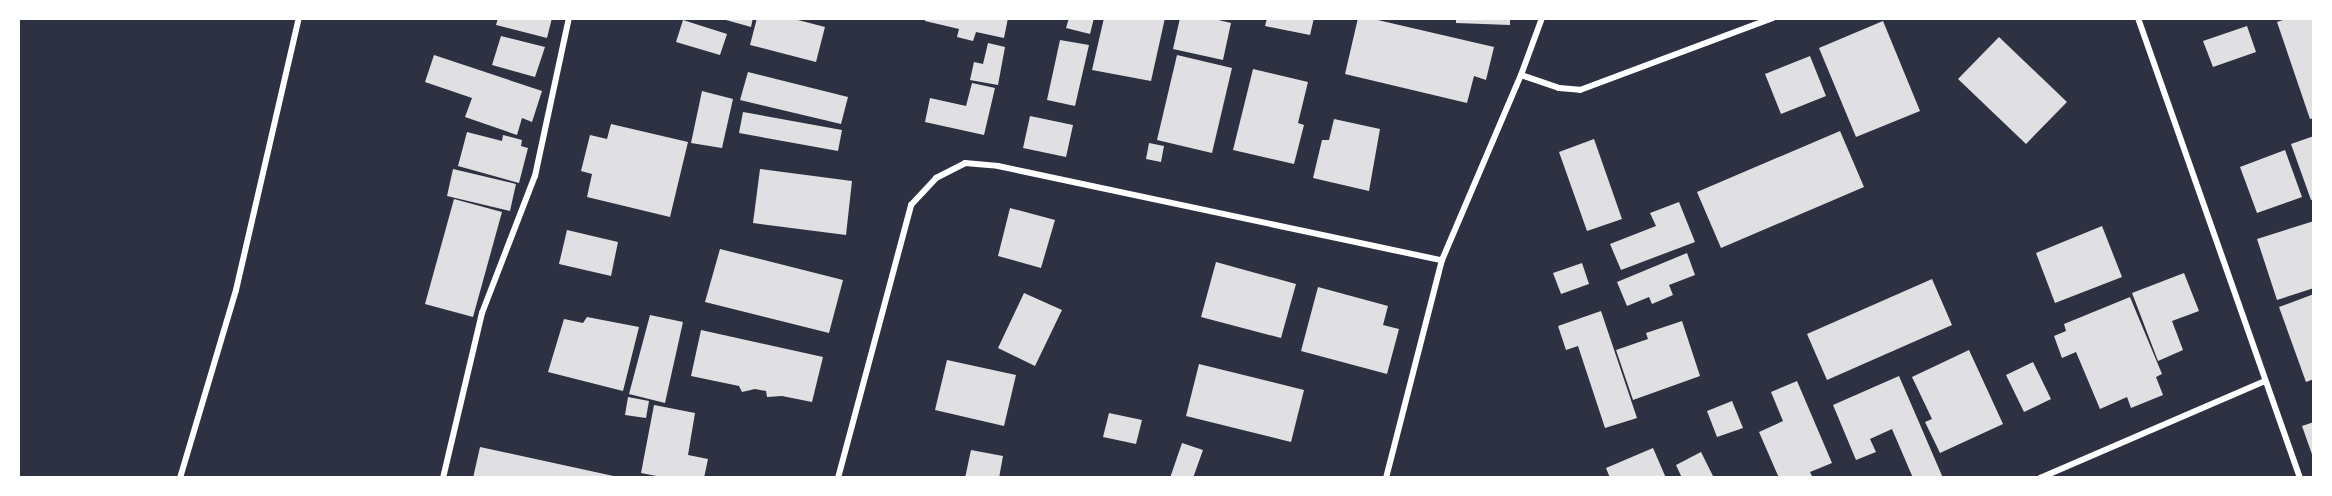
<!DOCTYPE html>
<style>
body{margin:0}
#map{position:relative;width:2332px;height:496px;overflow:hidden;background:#2d3142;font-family:Signika,sans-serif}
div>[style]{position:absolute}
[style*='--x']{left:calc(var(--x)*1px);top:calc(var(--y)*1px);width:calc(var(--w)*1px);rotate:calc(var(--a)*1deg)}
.building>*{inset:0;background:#e0e0e3}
.minor>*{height:6px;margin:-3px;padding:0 3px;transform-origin:3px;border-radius:3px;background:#fff}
span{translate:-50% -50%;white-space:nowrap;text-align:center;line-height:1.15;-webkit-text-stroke:6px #fff;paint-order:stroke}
.frame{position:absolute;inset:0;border:20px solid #fff;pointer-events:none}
</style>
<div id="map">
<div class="building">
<i style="clip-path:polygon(498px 18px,552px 18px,547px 38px,496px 25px)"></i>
<i style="clip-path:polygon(727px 18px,753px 18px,751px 27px,726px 20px)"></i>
<i style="clip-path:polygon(757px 18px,799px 18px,798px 20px,825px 27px,816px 62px,750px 45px)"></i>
<i style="clip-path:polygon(925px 18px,1008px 18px,1004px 38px,976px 32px,973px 41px,957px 37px,959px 29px,925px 21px)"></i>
<i style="clip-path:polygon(1069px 18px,1094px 18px,1090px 34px,1066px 28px)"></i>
<i style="clip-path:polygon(1104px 18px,1165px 18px,1151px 81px,1092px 70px)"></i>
<i style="clip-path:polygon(1180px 18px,1210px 18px,1231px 23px,1223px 60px,1173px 49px)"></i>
<i style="clip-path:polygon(1267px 18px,1314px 18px,1310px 35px,1265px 26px)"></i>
<i style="clip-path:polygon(1358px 18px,1369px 18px,1494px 47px,1486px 80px,1474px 76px,1467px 103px,1345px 74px)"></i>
<i style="clip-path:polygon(1456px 18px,1510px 18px,1510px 25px,1456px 23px)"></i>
<i style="clip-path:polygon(2289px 18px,2314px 18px,2314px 118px,2310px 119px,2277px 22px)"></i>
<i style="clip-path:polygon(683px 20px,727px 34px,720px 55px,676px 42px)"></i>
<i style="clip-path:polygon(1883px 21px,1920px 111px,1856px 137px,1819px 48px)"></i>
<i style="clip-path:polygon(2247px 26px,2256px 52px,2213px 67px,2203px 41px)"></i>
<i style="clip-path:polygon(501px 36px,545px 47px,535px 77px,492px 65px)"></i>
<i style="clip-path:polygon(1999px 37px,2067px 102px,2026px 144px,1958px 79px)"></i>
<i style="clip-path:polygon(1060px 40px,1089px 45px,1075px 106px,1047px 100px)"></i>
<i style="clip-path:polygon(988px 43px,1005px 47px,998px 85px,970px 80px,974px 62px,983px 64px)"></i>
<i style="clip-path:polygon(434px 55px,542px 91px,532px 122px,522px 118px,517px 135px,465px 117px,472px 98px,425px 82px)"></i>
<i style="clip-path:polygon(1177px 55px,1232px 68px,1212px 153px,1157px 140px)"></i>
<i style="clip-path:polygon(1810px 56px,1826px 96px,1781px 114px,1765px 74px)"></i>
<i style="clip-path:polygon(1253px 69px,1308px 82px,1298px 123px,1304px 125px,1294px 164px,1233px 150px)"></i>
<i style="clip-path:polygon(748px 72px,848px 97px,841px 124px,740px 100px)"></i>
<i style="clip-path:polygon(972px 83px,995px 88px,984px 135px,925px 122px,930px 98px,966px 106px)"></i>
<i style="clip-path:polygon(702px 91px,733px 99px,722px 148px,691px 143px)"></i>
<i style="clip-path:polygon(743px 112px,842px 130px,838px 151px,739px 133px)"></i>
<i style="clip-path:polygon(1030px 116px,1073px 125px,1066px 157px,1023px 148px)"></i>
<i style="clip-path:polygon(1334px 119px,1380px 129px,1369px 191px,1313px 178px,1322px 140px,1329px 140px)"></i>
<i style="clip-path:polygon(611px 124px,688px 142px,670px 217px,587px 197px,592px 174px,581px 171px,590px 135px,607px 139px)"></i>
<i style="clip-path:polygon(1840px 131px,1864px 187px,1721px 248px,1697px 192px)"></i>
<i style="clip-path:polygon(467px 132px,502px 141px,503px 135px,522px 140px,521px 146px,528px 148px,519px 183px,458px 166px)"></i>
<i style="clip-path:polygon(2314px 136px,2314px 199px,2311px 200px,2291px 144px)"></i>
<i style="clip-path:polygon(1594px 139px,1622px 219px,1587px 231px,1559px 152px)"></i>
<i style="clip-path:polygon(1149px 143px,1164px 146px,1161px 162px,1146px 159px)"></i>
<i style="clip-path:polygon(2285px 150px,2302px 197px,2257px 213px,2240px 167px)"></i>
<i style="clip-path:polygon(453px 169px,516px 184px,510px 211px,447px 196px)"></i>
<i style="clip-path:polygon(760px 169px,852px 181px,846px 235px,753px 223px)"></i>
<i style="clip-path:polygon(454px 199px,502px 212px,473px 317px,425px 304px)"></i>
<i style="clip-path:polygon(1679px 202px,1695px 242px,1621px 270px,1610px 244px,1656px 226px,1650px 213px)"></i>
<i style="clip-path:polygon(1010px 208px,1055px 220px,1041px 268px,998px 256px)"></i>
<i style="clip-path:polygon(2314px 221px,2314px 288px,2277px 300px,2257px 239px)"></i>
<i style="clip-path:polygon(2102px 226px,2122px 277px,2055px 303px,2036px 253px)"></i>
<i style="clip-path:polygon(567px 230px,618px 242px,611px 276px,559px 264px)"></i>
<i style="clip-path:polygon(720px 249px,843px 280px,829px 333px,705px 302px)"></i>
<i style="clip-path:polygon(1687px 253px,1695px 275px,1669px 285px,1673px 295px,1652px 304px,1649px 297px,1627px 306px,1617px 282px)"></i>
<i style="clip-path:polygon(1216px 262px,1296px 284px,1281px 338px,1201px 317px)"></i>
<i style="clip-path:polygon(1582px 263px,1589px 284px,1561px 294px,1553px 273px)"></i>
<i style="clip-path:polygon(2184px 273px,2199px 311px,2172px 321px,2183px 350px,2158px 361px,2132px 293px)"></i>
<i style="clip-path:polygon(1932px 279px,1952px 325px,1827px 380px,1807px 334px)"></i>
<i style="clip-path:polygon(1318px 287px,1388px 306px,1383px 325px,1399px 329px,1387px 374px,1301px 351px)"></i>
<i style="clip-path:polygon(1024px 293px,1062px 310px,1035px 366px,998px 348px)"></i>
<i style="clip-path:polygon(2314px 294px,2314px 379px,2306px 382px,2279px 307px)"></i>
<i style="clip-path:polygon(2130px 297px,2162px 374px,2156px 377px,2163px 395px,2131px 408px,2127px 397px,2100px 409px,2076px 352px,2062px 358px,2054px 336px,2066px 331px,2064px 324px)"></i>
<i style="clip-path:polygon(1601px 311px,1637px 418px,1605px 428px,1578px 346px,1566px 350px,1558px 326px)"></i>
<i style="clip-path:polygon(650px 315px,683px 322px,665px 403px,629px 394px)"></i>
<i style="clip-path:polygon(587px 317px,639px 327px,623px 391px,548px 372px,564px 319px,583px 323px)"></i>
<i style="clip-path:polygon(1682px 321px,1700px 376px,1633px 400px,1616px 350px,1648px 339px,1646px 333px)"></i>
<i style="clip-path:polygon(701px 330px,823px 357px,812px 402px,782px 396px,767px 397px,766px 391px,755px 389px,742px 392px,739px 386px,691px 376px)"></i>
<i style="clip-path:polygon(1969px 350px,2003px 424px,1940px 453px,1925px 422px,1932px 419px,1912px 377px)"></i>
<i style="clip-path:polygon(947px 360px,1016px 375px,1004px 426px,935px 410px)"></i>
<i style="clip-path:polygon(2033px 362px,2051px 399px,2024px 412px,2006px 375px)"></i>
<i style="clip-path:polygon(1199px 364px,1304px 390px,1291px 442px,1186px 416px)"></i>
<i style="clip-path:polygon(1899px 376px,1943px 478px,1913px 478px,1892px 429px,1870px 439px,1876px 452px,1856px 460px,1833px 405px)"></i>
<i style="clip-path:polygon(1797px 381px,1832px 463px,1810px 472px,1813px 478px,1779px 478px,1759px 432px,1783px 421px,1771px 392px)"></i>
<i style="clip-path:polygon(628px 397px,649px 401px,646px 418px,625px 415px)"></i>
<i style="clip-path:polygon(1732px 401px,1743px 428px,1717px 437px,1707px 411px)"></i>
<i style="clip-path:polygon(654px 405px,695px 413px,688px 455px,708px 459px,704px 478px,667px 478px,641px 473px)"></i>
<i style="clip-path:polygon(1109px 413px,1142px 420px,1136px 444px,1103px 437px)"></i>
<i style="clip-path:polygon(2314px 422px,2314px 460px,2302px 426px)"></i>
<i style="clip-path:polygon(1182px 443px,1203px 450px,1193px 478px,1170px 478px)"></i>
<i style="clip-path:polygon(480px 447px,618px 477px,618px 478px,473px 478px)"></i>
<i style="clip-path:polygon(1653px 448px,1666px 478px,1610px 478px,1606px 468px)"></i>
<i style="clip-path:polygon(971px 450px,1003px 456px,999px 478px,965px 478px)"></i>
<i style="clip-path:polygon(1701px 452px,1714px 478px,1682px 478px,1676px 465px)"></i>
</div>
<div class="minor">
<i style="--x:2138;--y:18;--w:488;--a:70.6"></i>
<i style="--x:1521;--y:75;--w:40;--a:18.9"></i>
<i style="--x:1559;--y:88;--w:21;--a:5"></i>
<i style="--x:1580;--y:90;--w:206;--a:-20.5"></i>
<i style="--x:180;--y:478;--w:196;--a:-73.4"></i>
<i style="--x:236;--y:290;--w:279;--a:-77"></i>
<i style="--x:443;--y:478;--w:170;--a:-76.7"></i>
<i style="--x:482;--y:313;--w:147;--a:-68.9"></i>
<i style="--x:535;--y:176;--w:162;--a:-77.9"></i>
<i style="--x:838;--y:478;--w:283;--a:-75"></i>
<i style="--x:911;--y:205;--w:37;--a:-47"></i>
<i style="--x:936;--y:178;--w:33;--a:-27"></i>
<i style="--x:965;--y:163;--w:33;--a:5"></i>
<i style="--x:998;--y:166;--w:454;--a:12"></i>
<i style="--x:1386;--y:478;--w:225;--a:-75.6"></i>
<i style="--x:1442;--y:260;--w:201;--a:-66.9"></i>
<i style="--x:1521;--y:75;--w:61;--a:-69.8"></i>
<i style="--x:2040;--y:478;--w:245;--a:-23.3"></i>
</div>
<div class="frame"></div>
</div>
